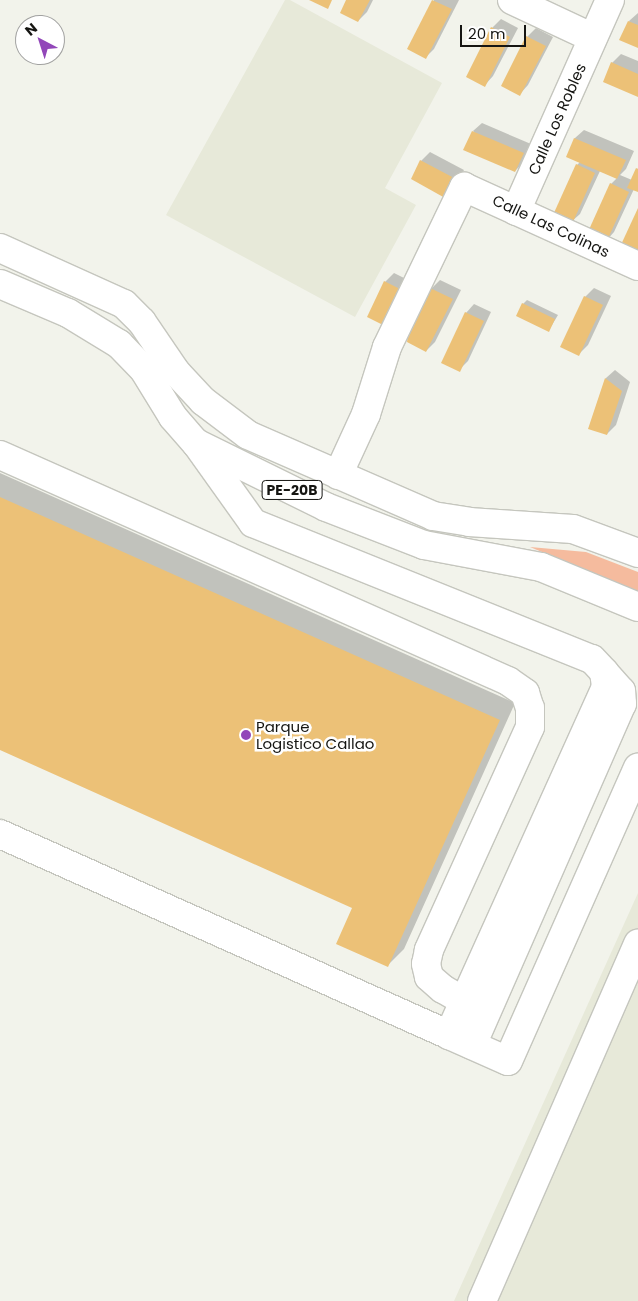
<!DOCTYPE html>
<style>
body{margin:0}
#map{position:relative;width:638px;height:1301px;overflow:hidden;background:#f2f3eb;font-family:Poppins,sans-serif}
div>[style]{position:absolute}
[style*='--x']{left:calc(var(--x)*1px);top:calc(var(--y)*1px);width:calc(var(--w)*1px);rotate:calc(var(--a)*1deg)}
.built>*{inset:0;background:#e7e9d9}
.green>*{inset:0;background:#f5bb9e}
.shadow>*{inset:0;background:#0003}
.building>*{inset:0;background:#ecc177}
.roads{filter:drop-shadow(1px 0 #c5c6be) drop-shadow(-1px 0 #c5c6be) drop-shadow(0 1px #c5c6be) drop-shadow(0 -1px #c5c6be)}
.minor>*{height:28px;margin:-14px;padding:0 14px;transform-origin:14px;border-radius:14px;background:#fff}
.highway>*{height:28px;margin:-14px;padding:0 14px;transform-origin:14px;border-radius:14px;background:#fff}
.dots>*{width:14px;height:14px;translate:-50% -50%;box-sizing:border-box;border:2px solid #fff;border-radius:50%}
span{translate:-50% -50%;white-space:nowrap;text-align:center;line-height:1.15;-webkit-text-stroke:5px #fff;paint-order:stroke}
.shield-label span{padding:1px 4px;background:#fff;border:1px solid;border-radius:4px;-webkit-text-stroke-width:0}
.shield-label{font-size:14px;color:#151512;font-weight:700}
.street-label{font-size:15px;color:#151512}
.poi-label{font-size:15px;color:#151512}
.left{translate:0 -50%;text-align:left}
.north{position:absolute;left:15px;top:15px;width:50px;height:50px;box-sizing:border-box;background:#fff;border:1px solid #a1a1a0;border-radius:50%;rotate:320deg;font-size:14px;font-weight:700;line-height:20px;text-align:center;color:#151512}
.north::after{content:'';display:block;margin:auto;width:18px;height:22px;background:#9247b9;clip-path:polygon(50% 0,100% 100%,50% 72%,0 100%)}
.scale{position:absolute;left:460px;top:25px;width:66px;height:22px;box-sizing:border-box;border:2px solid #151512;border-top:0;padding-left:6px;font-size:15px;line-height:18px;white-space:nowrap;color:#151512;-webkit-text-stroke:4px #fff;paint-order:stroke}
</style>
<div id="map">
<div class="built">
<i style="clip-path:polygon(285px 0,290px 0,442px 83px,385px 188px,416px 205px,355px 317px,166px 215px)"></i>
<i style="clip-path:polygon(638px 893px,638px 1301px,454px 1301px)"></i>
</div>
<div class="green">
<i style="clip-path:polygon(530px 547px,586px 552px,638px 572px,638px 592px)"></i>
</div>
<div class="shadow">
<i style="clip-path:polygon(347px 0,373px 0,367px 12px,358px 21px)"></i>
<i style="clip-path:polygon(434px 0,459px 0,434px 49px,426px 57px,409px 49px)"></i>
<i style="clip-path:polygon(638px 13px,638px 47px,629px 21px)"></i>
<i style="clip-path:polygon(501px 19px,518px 28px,493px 76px,485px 85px,492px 28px)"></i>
<i style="clip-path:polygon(536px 28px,553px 37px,528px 85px,520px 94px,527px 37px)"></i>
<i style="clip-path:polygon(621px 54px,638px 61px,638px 95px,612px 63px)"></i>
<i style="clip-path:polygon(482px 123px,531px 144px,524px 162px,515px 171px,473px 131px)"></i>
<i style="clip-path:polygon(584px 130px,634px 151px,626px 169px,620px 175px,632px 180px,638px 168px,638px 191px,634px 189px,614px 232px,606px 241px,588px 233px,611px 184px,617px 178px,600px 171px,580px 214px,571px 222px,577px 165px,580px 162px,568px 157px,575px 138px)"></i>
<i style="clip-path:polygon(430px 152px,464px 170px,454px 187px,421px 161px)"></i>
<i style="clip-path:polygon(394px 273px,408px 280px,383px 323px,385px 282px)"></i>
<i style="clip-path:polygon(440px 280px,461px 290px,435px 342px,426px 351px,431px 289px)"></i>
<i style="clip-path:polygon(594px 288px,611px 296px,588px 345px,579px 354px,585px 297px)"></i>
<i style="clip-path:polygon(527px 300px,558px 315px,549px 330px,523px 304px)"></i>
<i style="clip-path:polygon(474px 304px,491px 312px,468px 361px,459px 370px,466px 313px)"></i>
<i style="clip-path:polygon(615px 370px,630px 382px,616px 425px,607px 434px,590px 428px,606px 378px)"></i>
<i style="clip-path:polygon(0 473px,515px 703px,404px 949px,388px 965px,353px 907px,0 749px)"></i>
</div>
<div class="building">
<i style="clip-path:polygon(309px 0,332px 0,328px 9px)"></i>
<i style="clip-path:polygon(346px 0,370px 0,358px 22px,340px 13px)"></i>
<i style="clip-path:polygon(432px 0,452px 9px,426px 59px,407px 49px)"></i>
<i style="clip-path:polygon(628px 21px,638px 25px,638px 48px,619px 40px)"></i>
<i style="clip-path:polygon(491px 27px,510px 37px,485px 87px,466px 77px)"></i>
<i style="clip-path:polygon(526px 36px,546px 46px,520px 96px,501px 86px)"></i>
<i style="clip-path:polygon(611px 62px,638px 74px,638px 97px,603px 82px)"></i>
<i style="clip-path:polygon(472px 131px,524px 153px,515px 172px,463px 150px)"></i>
<i style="clip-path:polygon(574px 138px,626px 160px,617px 179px,566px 157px)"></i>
<i style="clip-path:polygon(420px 160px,456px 179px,445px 198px,411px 179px)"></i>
<i style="clip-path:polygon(576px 164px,595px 173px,572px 224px,553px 215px)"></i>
<i style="clip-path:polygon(636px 168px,638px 169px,638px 192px,627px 188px)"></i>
<i style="clip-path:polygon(610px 183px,629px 192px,606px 243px,587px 234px)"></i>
<i style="clip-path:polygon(638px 208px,638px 257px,619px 249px)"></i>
<i style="clip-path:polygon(384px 281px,400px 289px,383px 325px,367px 317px)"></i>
<i style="clip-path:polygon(430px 288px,453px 299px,426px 352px,407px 342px,409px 329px)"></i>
<i style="clip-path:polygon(584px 296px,603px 305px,579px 356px,560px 347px)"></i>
<i style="clip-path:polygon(522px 303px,555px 319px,549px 332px,516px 316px)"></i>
<i style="clip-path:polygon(465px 312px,484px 321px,460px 372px,441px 363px)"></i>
<i style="clip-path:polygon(605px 378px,622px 391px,607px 435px,588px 429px)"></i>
<i style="clip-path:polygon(0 497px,500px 720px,388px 967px,336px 944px,352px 908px,0 750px)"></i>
</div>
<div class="roads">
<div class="minor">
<i style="--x:512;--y:0;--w:89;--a:25.1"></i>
<i style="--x:516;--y:211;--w:231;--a:-66"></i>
<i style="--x:196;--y:443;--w:98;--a:54.5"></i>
<i style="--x:253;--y:523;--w:365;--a:21.9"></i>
<i style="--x:592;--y:659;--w:18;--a:47"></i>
<i style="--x:604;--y:672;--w:15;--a:82"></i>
<i style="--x:606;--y:687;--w:382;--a:114.3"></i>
<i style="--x:449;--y:1035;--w:64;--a:23.8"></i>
<i style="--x:508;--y:1061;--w:321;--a:-66.1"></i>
<i style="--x:0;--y:455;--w:556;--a:23.98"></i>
<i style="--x:508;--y:681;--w:21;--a:35"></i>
<i style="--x:525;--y:693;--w:16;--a:72"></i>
<i style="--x:530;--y:708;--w:19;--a:90"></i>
<i style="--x:530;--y:727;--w:245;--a:114.4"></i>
<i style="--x:429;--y:950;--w:14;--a:102"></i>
<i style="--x:426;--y:964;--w:13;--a:77"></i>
<i style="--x:429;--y:977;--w:18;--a:41"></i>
<i style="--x:443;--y:989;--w:24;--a:30"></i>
<i style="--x:338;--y:475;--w:67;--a:-65.3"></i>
<i style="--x:366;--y:414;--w:70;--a:-72.6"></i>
<i style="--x:387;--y:347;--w:178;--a:-64.3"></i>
<i style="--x:464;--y:187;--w:191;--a:24.4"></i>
<i style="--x:0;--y:834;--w:492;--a:24.1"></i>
<i style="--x:472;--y:1045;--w:373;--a:-66.3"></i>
<i style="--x:622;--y:704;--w:13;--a:-94"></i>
<i style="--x:621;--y:691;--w:25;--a:-132"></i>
<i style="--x:482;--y:1301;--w:390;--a:-66.4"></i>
</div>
<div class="highway">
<i style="--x:0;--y:248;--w:136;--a:24.3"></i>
<i style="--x:124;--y:304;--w:25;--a:45"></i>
<i style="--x:142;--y:322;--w:60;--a:55.8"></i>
<i style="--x:176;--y:372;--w:40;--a:47"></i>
<i style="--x:203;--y:401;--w:56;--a:37.1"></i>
<i style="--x:248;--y:435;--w:202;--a:23.6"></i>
<i style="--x:433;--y:516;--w:36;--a:9"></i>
<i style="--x:469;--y:522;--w:104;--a:3.9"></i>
<i style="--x:573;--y:529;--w:69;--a:20.3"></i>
<i style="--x:0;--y:284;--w:74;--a:23.1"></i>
<i style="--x:68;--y:313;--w:60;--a:31.3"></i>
<i style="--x:119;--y:344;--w:36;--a:46"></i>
<i style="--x:144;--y:370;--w:55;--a:58.3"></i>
<i style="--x:173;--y:417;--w:35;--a:49"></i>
<i style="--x:196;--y:443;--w:145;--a:26.2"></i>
<i style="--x:326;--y:507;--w:105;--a:21.2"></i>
<i style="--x:424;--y:545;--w:119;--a:10.6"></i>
<i style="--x:541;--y:567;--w:105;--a:22.4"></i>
</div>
</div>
<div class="dots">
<i style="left:246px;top:735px;background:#9247b9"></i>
</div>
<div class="shield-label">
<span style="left:292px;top:490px">PE-20B</span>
</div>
<div class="street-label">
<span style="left:557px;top:119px;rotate:-66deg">Calle Los Robles</span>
<span style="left:551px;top:226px;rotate:25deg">Calle Las Colinas</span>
</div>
<div class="poi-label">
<span class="left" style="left:256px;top:735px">Parque<br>Logistico Callao</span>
</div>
<div class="north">N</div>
<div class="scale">20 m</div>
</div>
